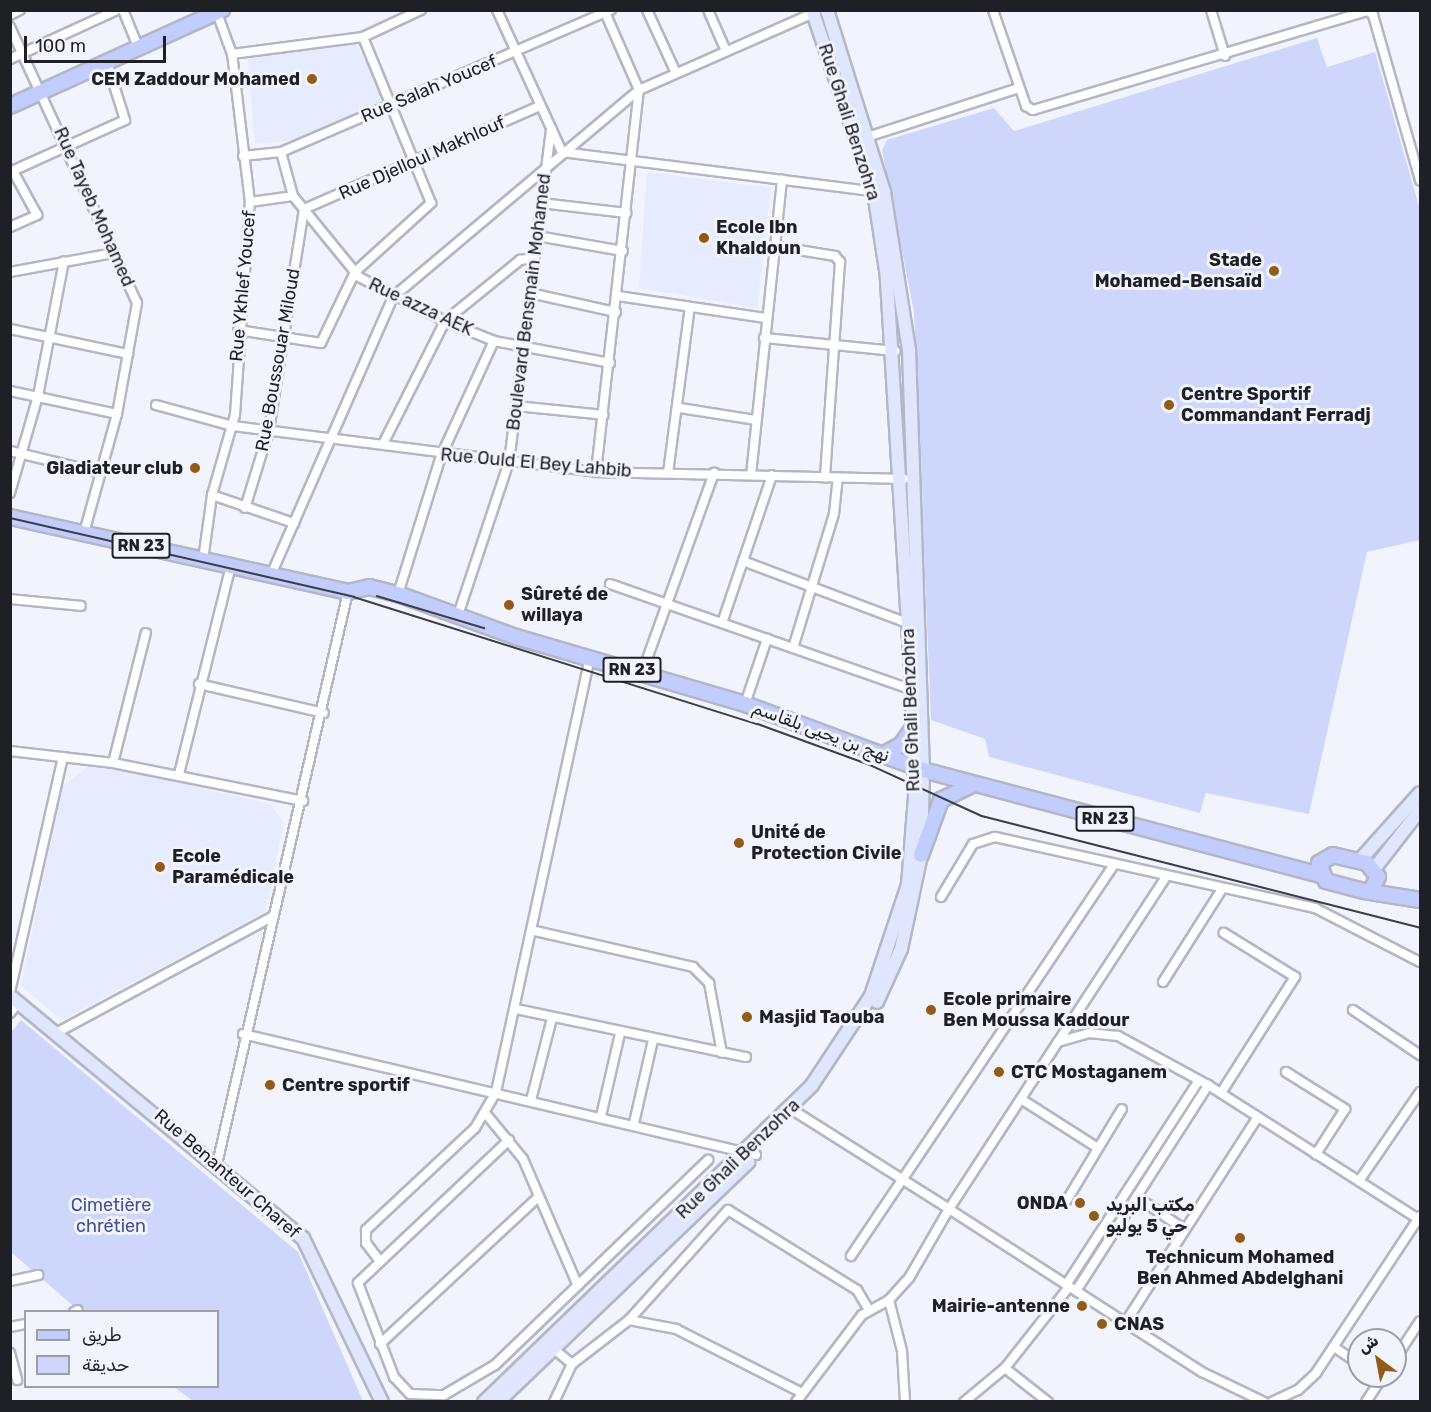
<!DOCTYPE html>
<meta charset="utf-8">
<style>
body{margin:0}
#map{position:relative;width:1431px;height:1412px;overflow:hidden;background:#f1f4fd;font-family:Rubik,"Noto Sans Arabic",sans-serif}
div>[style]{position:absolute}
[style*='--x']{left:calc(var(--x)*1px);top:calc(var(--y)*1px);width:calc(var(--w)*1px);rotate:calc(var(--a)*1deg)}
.built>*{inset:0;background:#e6ebfd}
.green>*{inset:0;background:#ced7fb}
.roads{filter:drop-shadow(2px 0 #b3b7c5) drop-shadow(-2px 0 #b3b7c5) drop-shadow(0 2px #b3b7c5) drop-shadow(0 -2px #b3b7c5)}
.minor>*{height:8px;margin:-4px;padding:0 4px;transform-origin:4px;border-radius:4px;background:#fff}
.secondary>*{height:12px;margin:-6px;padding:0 6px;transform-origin:6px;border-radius:6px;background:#e1e6ff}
.primary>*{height:14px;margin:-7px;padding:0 7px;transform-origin:7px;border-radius:7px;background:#c2cdfe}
.tram>*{height:1.5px;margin:-0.75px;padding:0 0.75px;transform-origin:0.75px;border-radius:0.75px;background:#3d3e44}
.dots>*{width:16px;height:16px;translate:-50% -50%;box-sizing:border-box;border:3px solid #f1f4fd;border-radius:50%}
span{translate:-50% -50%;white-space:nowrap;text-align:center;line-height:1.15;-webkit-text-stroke:6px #f1f4fd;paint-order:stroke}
.shield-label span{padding:2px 4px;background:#f1f4fd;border:2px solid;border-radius:4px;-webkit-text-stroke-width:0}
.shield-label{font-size:16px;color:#1f2025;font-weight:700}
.poi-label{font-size:18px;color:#1f2025;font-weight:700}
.right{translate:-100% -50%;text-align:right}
.left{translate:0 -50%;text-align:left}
.street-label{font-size:18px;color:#1f2025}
.park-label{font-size:18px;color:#455096}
.frame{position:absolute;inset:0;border:12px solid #1f2025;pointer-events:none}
.legend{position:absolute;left:24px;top:1310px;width:195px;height:78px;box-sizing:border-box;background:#f1f4fd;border:2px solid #9d9fa7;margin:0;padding:8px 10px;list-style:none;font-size:18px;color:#1f2025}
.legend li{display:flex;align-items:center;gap:12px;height:30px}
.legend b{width:30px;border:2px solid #9d9fa7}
.north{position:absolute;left:1347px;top:1328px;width:60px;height:60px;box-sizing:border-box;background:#f1f4fd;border:2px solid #9d9fa7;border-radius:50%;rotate:328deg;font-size:16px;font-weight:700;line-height:24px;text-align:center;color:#1f2025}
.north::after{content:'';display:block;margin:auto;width:21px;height:27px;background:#945a17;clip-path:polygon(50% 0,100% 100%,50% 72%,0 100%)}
.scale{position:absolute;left:24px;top:36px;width:142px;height:27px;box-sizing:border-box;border:3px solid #1f2025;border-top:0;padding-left:8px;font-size:18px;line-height:21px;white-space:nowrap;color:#1f2025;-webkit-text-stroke:4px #f1f4fd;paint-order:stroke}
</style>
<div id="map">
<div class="built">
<i style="clip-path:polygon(356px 43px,385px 99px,296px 140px,255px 144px,248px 59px)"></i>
<i style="clip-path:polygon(647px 172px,771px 188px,757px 308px,639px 288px)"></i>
<i style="clip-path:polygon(87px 767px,128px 771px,270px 804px,284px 823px,265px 912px,62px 1020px,21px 986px,62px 787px)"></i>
</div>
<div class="green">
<i style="clip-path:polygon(1317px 38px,1327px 67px,1375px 52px,1420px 210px,1420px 540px,1367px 552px,1309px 814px,1206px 793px,1200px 813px,989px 757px,985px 739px,931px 720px,914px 312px,882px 150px,887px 140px,994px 108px,1014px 131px)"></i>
<i style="clip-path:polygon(21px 1020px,298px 1252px,363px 1401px,193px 1401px,174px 1387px,218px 1386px,218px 1312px,79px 1311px,11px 1252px,10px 1034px)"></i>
</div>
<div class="roads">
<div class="minor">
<i style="--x:123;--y:10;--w:42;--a:67.7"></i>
<i style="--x:497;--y:10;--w:156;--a:65.4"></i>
<i style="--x:562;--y:152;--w:318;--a:7.2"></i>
<i style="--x:647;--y:10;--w:69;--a:65.3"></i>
<i style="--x:708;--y:10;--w:45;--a:66.3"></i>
<i style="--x:993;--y:10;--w:102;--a:71"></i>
<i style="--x:1026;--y:106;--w:8;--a:30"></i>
<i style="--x:1033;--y:110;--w:348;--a:-16.5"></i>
<i style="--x:1211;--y:10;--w:48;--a:73.1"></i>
<i style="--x:1367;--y:10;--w:8;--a:40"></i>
<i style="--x:1373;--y:15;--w:172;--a:74.1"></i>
<i style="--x:10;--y:15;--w:11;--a:-27"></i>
<i style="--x:10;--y:27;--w:304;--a:65.3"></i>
<i style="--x:137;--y:303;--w:113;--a:100.2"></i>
<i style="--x:117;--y:414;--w:123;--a:105.5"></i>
<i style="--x:232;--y:54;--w:132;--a:-7.4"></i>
<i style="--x:363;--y:37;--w:64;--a:-25"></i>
<i style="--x:10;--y:59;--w:118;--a:-24.6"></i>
<i style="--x:867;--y:137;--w:160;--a:-17.9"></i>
<i style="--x:281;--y:152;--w:46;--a:74.7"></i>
<i style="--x:243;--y:156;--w:38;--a:-6"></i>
<i style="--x:281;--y:152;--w:359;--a:-23.3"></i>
<i style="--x:10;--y:172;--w:126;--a:-24.3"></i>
<i style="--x:125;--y:120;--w:60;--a:-107.5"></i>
<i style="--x:250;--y:202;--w:43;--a:-7.9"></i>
<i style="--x:293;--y:196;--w:104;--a:50.8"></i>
<i style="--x:359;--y:277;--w:97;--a:27.1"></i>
<i style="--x:445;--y:321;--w:53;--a:22.2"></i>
<i style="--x:494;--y:341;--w:118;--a:10.7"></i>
<i style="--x:541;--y:203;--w:86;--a:6.7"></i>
<i style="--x:10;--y:227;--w:30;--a:-24"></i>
<i style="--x:37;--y:215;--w:50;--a:-118.6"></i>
<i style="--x:537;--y:236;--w:87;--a:9.9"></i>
<i style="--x:774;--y:246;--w:62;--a:9.3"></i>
<i style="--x:835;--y:256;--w:8;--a:50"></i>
<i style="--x:840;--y:262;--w:216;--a:94"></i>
<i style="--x:10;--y:272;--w:106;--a:-10.4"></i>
<i style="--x:530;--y:293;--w:88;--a:12.5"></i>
<i style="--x:618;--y:296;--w:149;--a:8.5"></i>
<i style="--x:10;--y:329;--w:121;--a:12"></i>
<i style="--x:238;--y:330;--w:84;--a:8.9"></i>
<i style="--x:321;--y:343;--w:79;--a:-64.4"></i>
<i style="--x:355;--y:272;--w:103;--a:-42.2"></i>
<i style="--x:431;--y:203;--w:179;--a:-112.3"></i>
<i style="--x:764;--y:338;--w:132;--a:5.7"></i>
<i style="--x:10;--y:391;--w:109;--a:12.1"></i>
<i style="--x:156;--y:405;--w:80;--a:15.3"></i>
<i style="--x:233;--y:426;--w:366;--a:7.2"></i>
<i style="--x:596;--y:472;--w:308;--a:1.3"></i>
<i style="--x:516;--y:406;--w:88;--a:5.8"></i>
<i style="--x:680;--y:408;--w:77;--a:9"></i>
<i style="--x:383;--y:444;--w:138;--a:-63.2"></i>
<i style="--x:445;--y:321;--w:97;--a:-39.1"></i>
<i style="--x:520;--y:260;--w:14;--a:-8"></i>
<i style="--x:10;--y:451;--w:89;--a:13.6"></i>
<i style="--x:596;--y:472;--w:384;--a:-83.6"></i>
<i style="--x:639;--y:90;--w:87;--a:-113.6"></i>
<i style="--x:668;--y:473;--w:167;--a:-82.5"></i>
<i style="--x:751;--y:475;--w:297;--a:-84"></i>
<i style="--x:10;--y:493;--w:101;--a:-73.9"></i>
<i style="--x:38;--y:396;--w:137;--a:-79.1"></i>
<i style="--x:212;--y:495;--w:87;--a:18.9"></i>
<i style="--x:245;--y:508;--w:82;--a:-72.9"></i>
<i style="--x:269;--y:430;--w:224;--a:-81"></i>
<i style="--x:304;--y:209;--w:257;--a:-23.6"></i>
<i style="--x:203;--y:560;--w:66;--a:-82.1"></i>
<i style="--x:212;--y:495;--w:83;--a:-74"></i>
<i style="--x:235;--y:415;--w:214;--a:-86"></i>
<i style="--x:250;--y:202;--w:149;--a:-96.9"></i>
<i style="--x:232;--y:54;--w:44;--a:-110.1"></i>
<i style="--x:743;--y:561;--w:175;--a:20.7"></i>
<i style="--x:271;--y:575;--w:304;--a:-66.3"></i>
<i style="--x:393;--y:297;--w:322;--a:-40.1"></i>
<i style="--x:639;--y:90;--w:193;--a:-23.8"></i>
<i style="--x:610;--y:584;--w:323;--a:19.3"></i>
<i style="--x:398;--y:594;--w:145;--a:-72.7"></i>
<i style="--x:441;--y:456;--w:127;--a:-65.3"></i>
<i style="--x:10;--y:599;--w:71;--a:5.6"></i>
<i style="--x:459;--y:612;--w:158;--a:-71.6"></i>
<i style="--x:509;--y:462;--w:336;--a:-82.8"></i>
<i style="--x:722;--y:623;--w:156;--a:-71.3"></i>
<i style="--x:793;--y:648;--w:140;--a:-73"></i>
<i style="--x:834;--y:514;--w:37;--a:-84"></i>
<i style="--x:642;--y:673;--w:213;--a:-70.2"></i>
<i style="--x:199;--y:684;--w:128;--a:13.1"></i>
<i style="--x:745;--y:704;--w:69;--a:-71.3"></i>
<i style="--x:10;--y:751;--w:104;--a:6.6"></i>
<i style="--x:113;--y:763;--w:194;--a:11.3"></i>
<i style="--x:113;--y:763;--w:134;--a:-75.8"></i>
<i style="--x:179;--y:774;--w:214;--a:-76"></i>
<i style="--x:941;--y:897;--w:62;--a:-58.9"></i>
<i style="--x:973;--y:844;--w:23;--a:-18"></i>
<i style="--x:995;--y:837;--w:328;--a:12.5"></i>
<i style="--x:1315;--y:908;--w:118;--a:27.2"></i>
<i style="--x:535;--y:931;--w:162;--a:12.8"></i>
<i style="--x:693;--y:967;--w:23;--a:45"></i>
<i style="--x:709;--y:983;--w:71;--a:79.5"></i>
<i style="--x:1163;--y:982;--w:110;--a:-57.6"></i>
<i style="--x:10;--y:992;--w:241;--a:-77.3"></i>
<i style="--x:516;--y:1009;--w:235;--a:11.8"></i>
<i style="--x:1353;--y:1010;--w:81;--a:33.9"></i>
<i style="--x:10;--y:1013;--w:14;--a:-51"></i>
<i style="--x:58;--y:1032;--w:243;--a:-28.3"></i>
<i style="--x:243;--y:1034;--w:527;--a:13.27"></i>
<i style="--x:1058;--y:1042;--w:197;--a:-56.8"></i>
<i style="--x:1286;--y:1072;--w:70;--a:32.1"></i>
<i style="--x:1345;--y:1109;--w:54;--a:122.8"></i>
<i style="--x:1221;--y:1093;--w:138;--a:-57.5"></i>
<i style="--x:1295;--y:977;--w:84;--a:-148.2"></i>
<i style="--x:1021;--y:1099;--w:91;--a:32.5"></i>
<i style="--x:531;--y:1100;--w:85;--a:-75.6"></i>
<i style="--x:791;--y:1109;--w:187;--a:32.3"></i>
<i style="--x:949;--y:1209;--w:199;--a:-56.9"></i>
<i style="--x:1058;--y:1042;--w:32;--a:-16"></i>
<i style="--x:1089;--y:1033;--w:29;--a:6"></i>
<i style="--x:1118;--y:1036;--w:102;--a:28.6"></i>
<i style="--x:1208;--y:1085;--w:251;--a:32.5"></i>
<i style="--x:486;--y:1114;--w:58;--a:50.6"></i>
<i style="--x:523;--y:1159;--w:138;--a:66.6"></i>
<i style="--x:601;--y:1116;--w:84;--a:-77"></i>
<i style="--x:634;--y:1123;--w:85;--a:-77.1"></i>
<i style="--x:509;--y:1140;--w:208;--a:136.6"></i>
<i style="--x:358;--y:1283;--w:101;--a:69"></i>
<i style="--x:394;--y:1377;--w:23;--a:47"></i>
<i style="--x:410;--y:1394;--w:34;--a:2"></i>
<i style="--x:444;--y:1395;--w:59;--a:-30.5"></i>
<i style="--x:495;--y:1365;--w:296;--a:-43.9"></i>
<i style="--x:217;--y:1164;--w:587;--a:-77.1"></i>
<i style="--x:1359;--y:1181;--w:108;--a:-55.6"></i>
<i style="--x:1137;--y:1197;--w:58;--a:34.5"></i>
<i style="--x:1067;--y:1200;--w:106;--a:-58.9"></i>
<i style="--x:851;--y:1256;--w:470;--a:-56.1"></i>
<i style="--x:379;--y:1260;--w:21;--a:-127"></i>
<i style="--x:366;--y:1243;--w:13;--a:-90"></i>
<i style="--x:366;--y:1230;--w:149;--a:-43.1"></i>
<i style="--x:475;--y:1128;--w:42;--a:-59.7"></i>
<i style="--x:496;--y:1092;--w:444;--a:-77.8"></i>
<i style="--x:10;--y:1281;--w:29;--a:-12"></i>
<i style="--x:1066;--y:1285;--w:244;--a:-57"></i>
<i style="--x:1076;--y:1291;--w:245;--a:-57.3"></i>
<i style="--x:889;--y:1300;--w:53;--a:75.7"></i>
<i style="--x:902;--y:1351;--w:51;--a:86.6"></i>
<i style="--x:74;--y:1312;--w:4;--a:-27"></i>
<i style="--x:629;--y:1320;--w:148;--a:-48"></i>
<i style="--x:728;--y:1210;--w:152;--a:31.8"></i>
<i style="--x:857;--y:1290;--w:23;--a:59"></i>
<i style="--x:1125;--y:1323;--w:245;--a:-57.2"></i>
<i style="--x:10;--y:1327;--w:16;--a:-11"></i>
<i style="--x:380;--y:1344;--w:214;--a:-42.9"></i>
<i style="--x:1334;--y:1347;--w:30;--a:34"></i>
<i style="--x:555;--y:1350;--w:22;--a:39"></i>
<i style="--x:572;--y:1364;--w:72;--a:-37.7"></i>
<i style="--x:629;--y:1320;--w:48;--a:10.8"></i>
<i style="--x:676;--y:1329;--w:141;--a:26.9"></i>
<i style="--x:10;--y:1353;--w:28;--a:75"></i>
<i style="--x:1395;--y:1359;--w:45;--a:-56.7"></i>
<i style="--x:1005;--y:1368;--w:55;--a:38.3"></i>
<i style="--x:554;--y:1402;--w:42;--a:-64.7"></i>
<i style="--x:796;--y:1402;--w:109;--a:-52.8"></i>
<i style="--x:862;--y:1315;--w:31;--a:-29"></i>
<i style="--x:889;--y:1300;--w:30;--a:-48"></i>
<i style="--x:909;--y:1278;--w:80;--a:-59.9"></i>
<i style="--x:949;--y:1209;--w:301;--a:32.8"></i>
<i style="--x:1202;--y:1372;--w:69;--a:25.8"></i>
<i style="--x:964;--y:1402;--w:53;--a:-39.7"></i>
<i style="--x:1005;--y:1368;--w:103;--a:-51.7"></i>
<i style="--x:1272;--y:1402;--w:29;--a:-25"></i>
<i style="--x:1298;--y:1390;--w:25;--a:-43"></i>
<i style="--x:1316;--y:1373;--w:188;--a:-56.5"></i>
<i style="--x:1366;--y:1402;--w:31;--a:-57"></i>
</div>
<div class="secondary">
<i style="--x:827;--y:10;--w:191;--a:72.6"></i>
<i style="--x:884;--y:192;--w:160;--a:81"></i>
<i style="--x:909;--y:350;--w:420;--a:88.1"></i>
<i style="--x:923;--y:770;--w:85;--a:91.3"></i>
<i style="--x:921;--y:855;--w:96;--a:102"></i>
<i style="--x:901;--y:949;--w:58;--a:114.4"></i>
<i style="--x:1359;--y:861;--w:91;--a:-48.1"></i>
<i style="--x:1374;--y:869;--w:75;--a:-52.1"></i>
<i style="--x:10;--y:996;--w:380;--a:39.6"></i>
<i style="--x:303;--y:1238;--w:182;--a:64.3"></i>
<i style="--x:484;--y:1402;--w:456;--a:-44"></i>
<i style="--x:812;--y:1085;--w:107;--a:-56.5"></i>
<i style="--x:871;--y:996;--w:117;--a:-71.6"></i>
<i style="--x:908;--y:885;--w:89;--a:-85.5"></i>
<i style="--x:915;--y:796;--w:106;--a:-91.6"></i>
<i style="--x:912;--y:690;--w:414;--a:-93.5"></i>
<i style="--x:887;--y:277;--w:86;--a:-98.7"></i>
<i style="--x:874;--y:192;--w:192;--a:-108.8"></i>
<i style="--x:498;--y:1402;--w:347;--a:-43.8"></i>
</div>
<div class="primary">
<i style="--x:10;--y:106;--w:233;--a:-24.4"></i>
<i style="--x:10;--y:517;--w:346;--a:12.5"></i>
<i style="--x:348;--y:592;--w:22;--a:-13"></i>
<i style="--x:369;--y:587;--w:30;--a:14"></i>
<i style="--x:398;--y:594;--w:126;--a:20"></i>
<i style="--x:516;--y:637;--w:239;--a:16.3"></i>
<i style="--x:745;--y:704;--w:190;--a:20.3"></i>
<i style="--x:923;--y:770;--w:411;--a:14.8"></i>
<i style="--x:882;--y:755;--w:21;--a:-28"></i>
<i style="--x:901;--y:745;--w:21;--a:-55"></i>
<i style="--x:921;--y:855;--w:59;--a:-70"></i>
<i style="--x:941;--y:800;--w:34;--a:-26"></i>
<i style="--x:1371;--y:890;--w:15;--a:-62"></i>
<i style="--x:1378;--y:877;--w:18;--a:-128"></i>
<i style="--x:1367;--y:863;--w:35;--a:-167"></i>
<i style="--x:1333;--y:855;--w:16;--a:150"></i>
<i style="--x:1319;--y:863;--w:19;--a:69"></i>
<i style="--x:1326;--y:881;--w:39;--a:15"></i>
<i style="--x:1364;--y:891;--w:57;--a:9.1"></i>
</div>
</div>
<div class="tram">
<i style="--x:10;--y:518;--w:353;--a:12.9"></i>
<i style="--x:354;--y:597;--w:423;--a:17.5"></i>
<i style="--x:758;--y:724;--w:119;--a:20.1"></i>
<i style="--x:870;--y:765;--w:123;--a:24.5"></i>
<i style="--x:982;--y:816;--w:452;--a:14.3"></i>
<i style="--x:377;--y:596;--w:112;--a:16.7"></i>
</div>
<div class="dots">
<i style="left:312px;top:79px;background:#945a17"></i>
<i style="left:704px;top:238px;background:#945a17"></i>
<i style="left:1274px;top:271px;background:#945a17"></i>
<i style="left:1169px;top:405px;background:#945a17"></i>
<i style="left:195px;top:468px;background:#945a17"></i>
<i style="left:509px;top:605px;background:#945a17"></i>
<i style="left:739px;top:843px;background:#945a17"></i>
<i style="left:160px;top:867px;background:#945a17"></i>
<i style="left:931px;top:1010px;background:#945a17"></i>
<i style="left:747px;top:1017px;background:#945a17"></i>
<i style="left:999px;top:1072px;background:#945a17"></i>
<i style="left:270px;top:1085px;background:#945a17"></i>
<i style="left:1080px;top:1203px;background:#945a17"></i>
<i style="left:1094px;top:1216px;background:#945a17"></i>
<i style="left:1240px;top:1238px;background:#945a17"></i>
<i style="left:1082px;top:1306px;background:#945a17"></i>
<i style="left:1102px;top:1324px;background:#945a17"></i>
</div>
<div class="shield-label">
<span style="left:141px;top:546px">RN 23</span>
<span style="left:632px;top:670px">RN 23</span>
<span style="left:1105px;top:819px">RN 23</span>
</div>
<div class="poi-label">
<span class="right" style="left:300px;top:79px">CEM Zaddour Mohamed</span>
<span class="left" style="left:716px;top:238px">Ecole Ibn<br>Khaldoun</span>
<span class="right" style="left:1262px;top:271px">Stade<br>Mohamed-Bensaïd</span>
<span class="left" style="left:1181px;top:405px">Centre Sportif<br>Commandant Ferradj</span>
<span class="right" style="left:183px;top:468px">Gladiateur club</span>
<span class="left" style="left:521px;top:605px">Sûreté de<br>willaya</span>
<span class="left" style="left:751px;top:843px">Unité de<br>Protection Civile</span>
<span class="left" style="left:172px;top:867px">Ecole<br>Paramédicale</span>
<span class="left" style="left:943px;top:1010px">Ecole primaire<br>Ben Moussa Kaddour</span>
<span class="left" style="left:759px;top:1017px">Masjid Taouba</span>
<span class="left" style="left:1011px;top:1072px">CTC Mostaganem</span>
<span class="left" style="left:282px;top:1085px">Centre sportif</span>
<span class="right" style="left:1068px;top:1203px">ONDA</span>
<span class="left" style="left:1106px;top:1216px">مكتب البريد<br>حي 5 يوليو</span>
<span style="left:1240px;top:1268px">Technicum Mohamed<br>Ben Ahmed Abdelghani</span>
<span class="right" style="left:1070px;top:1306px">Mairie-antenne</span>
<span class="left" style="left:1114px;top:1324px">CNAS</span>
</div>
<div class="street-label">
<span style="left:429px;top:89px;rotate:-23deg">Rue Salah Youcef</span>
<span style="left:849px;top:122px;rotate:72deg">Rue Ghali Benzohra</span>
<span style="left:422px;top:158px;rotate:-24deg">Rue Djelloul Makhlouf</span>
<span style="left:94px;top:207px;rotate:66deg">Rue Tayeb Mohamed</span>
<span style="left:243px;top:286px;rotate:-85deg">Rue Ykhlef Youcef</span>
<span style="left:529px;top:302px;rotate:-83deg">Boulevard Bensmain Mohamed</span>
<span style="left:421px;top:307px;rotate:25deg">Rue azza AEK</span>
<span style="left:278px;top:360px;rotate:-80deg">Rue Boussouar Miloud</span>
<span style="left:536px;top:463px;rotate:5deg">Rue Ould El Bey Lahbib</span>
<span style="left:911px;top:710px;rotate:-92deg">Rue Ghali Benzohra</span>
<span style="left:821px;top:732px;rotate:20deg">نهج بن يحيى بلقاسم</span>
<span style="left:738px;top:1159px;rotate:-44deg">Rue Ghali Benzohra</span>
<span style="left:227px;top:1174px;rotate:41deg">Rue Benanteur Charef</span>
</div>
<div class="park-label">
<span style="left:111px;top:1216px">Cimetière<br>chrétien</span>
</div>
<div class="frame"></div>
<ul class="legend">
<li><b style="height:8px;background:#c2cdfe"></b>طريق</li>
<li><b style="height:16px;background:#ced7fb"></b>حديقة</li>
</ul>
<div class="north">ش</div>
<div class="scale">100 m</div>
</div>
